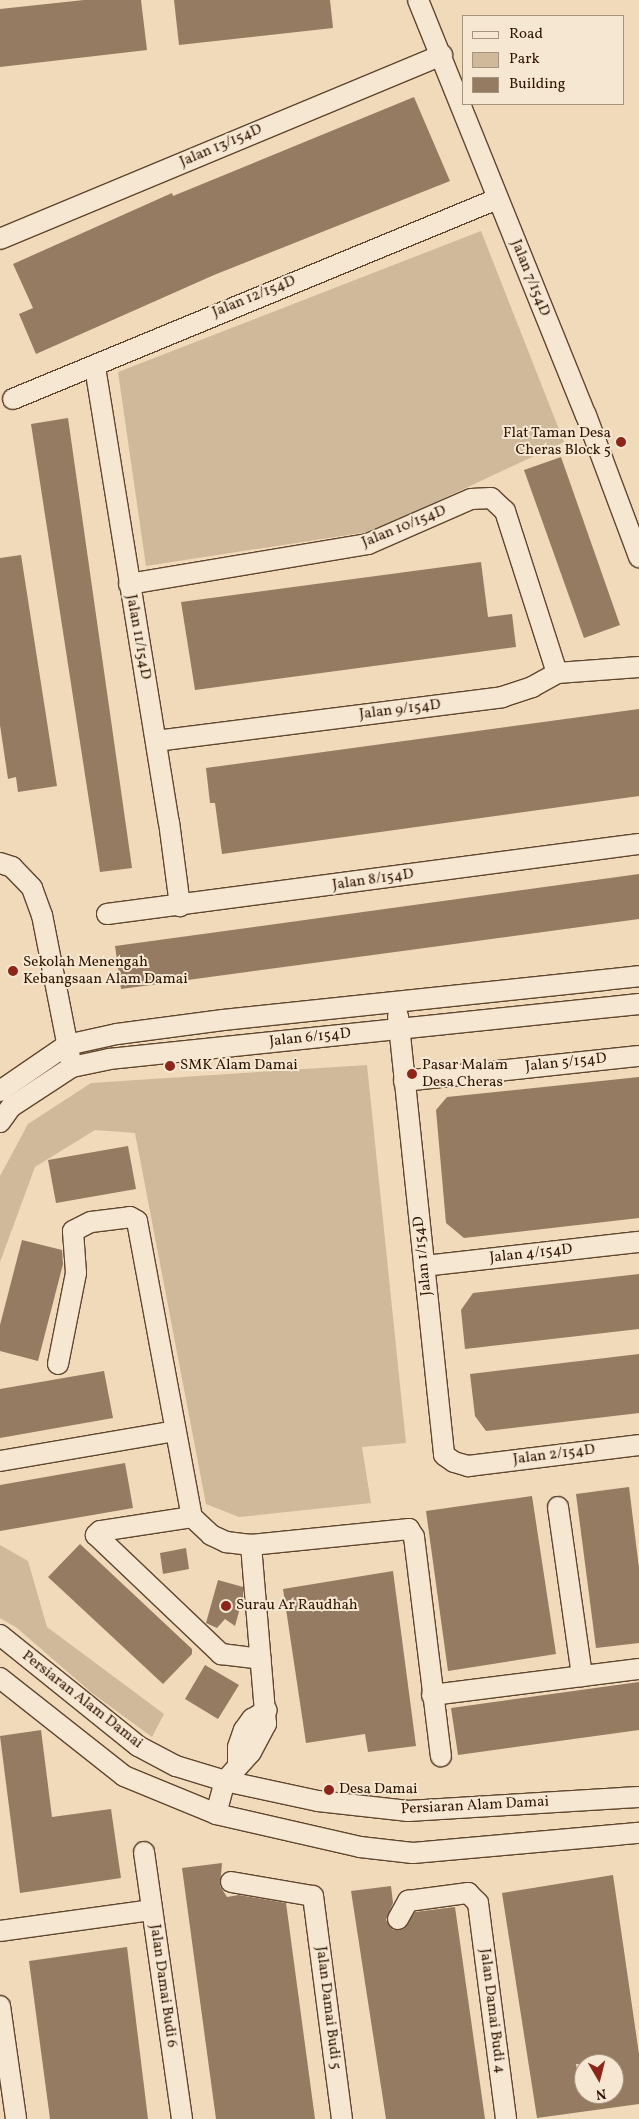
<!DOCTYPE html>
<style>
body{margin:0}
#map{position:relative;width:639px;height:2119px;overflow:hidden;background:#f0daba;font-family:Vollkorn,serif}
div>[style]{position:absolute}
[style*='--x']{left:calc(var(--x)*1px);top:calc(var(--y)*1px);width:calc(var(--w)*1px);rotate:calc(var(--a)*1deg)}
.green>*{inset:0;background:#cfb99a}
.building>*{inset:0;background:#947b61}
.roads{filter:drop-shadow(1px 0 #60462e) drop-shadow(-1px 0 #60462e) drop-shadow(0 1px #60462e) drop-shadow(0 -1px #60462e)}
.minor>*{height:20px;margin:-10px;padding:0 10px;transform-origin:10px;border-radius:10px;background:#f5e7d2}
.dots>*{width:14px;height:14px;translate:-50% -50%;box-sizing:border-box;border:2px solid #f5e7d2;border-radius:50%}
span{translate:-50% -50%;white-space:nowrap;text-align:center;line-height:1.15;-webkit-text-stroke:4px #f5e7d2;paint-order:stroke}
.street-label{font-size:15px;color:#301500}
.poi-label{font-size:15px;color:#301500}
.right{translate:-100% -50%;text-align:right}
.left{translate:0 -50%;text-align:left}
.legend{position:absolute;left:462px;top:15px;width:162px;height:90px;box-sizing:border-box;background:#f5e7d2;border:1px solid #a6937e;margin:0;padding:6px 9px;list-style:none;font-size:15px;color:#301500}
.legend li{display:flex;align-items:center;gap:10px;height:25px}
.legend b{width:25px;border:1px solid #a6937e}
.north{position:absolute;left:574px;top:2054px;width:50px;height:50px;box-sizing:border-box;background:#f5e7d2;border:1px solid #a6937e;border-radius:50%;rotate:172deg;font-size:14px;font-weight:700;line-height:20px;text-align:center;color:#301500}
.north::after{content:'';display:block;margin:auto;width:18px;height:22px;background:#8f2418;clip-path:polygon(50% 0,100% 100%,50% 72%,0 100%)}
</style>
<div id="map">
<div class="green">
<i style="clip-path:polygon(481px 231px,564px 442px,374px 531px,146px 566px,118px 372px)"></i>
<i style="clip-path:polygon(367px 1065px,406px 1443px,362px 1447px,371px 1503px,239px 1517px,206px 1504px,135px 1133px,95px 1130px,35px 1167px,0 1262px,0 1176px,28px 1124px,91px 1083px)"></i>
<i style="clip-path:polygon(0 1545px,28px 1561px,47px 1627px,164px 1714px,152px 1737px,92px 1693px,17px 1628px,0 1618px)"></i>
</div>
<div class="building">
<i style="clip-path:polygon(84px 0,141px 0,147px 50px,0 67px,0 9px)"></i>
<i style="clip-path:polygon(174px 0,330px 0,333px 28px,179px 45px)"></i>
<i style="clip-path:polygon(414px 97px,450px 181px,214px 275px,36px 354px,19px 314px,33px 308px,13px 264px,172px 193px,173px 196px)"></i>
<i style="clip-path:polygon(68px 418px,132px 868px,100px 872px,31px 424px)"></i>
<i style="clip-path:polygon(561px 457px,620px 625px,584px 638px,524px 470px)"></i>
<i style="clip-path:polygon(21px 555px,57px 786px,18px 792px,16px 777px,8px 779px,0 725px,0 558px)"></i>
<i style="clip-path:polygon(481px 562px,488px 617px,512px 614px,516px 647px,195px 690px,181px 602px)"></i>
<i style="clip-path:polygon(639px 709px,639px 796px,222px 854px,215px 803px,210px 803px,206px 768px)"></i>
<i style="clip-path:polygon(639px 874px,639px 919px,121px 989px,115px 946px)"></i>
<i style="clip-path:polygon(639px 1077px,639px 1218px,464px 1238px,446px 1223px,436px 1110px,447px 1097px)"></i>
<i style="clip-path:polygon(128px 1146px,136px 1189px,56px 1203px,48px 1160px)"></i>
<i style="clip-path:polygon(22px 1240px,62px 1250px,63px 1264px,38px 1361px,0 1351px,0 1325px)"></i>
<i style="clip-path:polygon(639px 1274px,639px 1329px,465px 1349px,461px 1310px,473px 1293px)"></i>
<i style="clip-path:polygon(639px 1354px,639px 1413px,486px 1431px,475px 1416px,470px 1374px)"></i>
<i style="clip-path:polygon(104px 1371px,113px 1418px,0 1438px,0 1389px)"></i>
<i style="clip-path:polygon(125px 1463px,133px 1508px,0 1531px,0 1485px)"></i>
<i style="clip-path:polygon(629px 1487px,639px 1568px,639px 1643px,596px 1648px,576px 1494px)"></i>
<i style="clip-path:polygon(532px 1496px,556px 1654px,448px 1671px,426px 1511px)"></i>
<i style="clip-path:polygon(80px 1544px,192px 1649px,192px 1654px,163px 1684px,48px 1577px)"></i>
<i style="clip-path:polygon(186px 1548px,189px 1569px,163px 1574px,160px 1553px)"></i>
<i style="clip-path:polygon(393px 1571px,416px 1746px,368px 1752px,365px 1734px,306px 1743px,283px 1589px)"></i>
<i style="clip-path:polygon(218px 1580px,243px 1587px,243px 1597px,235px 1626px,225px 1619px,217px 1628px,206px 1623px)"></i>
<i style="clip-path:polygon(205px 1665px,239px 1685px,218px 1719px,185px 1699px)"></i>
<i style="clip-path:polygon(639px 1682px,639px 1730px,458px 1755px,451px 1708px)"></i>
<i style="clip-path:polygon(41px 1730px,52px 1817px,111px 1809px,121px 1878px,20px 1893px,0 1736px)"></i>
<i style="clip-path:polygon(222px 1863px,220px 1886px,227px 1897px,239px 1895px,286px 1903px,315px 2119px,216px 2119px,182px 1868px)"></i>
<i style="clip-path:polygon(evenodd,613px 1875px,639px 2054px,639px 2104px,537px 2118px,502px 1893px,613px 1875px,576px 2064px,614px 2064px,614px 2094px,581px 2094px,576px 2064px)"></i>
<i style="clip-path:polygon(391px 1886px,393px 1903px,386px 1920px,393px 1930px,404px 1929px,415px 1912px,455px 1907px,485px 2119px,386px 2119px,351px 1891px)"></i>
<i style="clip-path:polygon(127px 1947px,148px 2119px,50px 2119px,29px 1961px)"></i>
</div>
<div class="roads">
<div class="minor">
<i style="--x:418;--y:0;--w:448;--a:68"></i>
<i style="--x:586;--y:415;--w:152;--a:69.5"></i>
<i style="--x:0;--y:239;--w:479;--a:-22.6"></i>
<i style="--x:95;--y:367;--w:461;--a:80.8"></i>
<i style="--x:169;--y:822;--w:85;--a:82.5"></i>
<i style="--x:13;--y:399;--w:524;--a:-22.45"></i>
<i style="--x:129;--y:584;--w:242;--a:-9.5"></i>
<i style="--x:368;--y:544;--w:112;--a:-23.6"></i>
<i style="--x:471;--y:499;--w:20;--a:-3"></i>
<i style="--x:491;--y:498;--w:19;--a:43"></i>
<i style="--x:505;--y:511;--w:170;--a:72.2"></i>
<i style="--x:156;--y:741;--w:349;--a:-7.2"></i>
<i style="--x:502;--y:697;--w:32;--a:-18"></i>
<i style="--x:532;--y:687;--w:29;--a:-29"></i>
<i style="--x:557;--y:673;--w:82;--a:-4.2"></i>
<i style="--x:0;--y:863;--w:13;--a:18"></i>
<i style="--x:12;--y:867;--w:29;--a:46"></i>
<i style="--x:32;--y:888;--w:29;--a:70"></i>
<i style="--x:42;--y:915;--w:146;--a:78.9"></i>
<i style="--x:107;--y:914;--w:537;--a:-7.5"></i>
<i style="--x:398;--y:1016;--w:441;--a:84"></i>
<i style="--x:444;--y:1455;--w:12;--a:35"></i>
<i style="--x:454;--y:1462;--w:15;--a:16"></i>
<i style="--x:468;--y:1466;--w:172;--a:-7"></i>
<i style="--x:404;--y:1081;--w:236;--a:-6.1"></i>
<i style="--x:0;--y:1091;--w:81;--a:-34.5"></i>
<i style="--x:67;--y:1045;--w:51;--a:-12.4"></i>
<i style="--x:117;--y:1034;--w:107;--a:-7.5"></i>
<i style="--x:223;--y:1020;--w:418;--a:-6"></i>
<i style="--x:0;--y:1122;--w:19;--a:-54"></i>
<i style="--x:11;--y:1107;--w:73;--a:-33.3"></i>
<i style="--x:72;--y:1067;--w:38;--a:-12"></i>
<i style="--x:109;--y:1059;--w:533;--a:-5.92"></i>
<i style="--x:424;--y:1266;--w:216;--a:-6.4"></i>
<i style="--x:58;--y:1364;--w:93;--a:-78.8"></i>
<i style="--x:76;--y:1273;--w:42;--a:-94.1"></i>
<i style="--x:73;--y:1231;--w:20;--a:-27"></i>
<i style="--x:91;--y:1222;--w:39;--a:-7"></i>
<i style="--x:130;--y:1217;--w:8;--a:30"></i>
<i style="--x:137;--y:1221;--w:301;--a:79.5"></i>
<i style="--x:192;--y:1517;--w:26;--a:43"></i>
<i style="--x:211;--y:1535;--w:17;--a:25"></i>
<i style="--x:226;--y:1542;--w:25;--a:7"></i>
<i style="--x:251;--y:1545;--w:159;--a:-5.8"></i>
<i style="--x:409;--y:1529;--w:9;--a:58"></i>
<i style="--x:414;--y:1537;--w:221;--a:83"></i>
<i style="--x:0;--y:1461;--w:178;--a:-9.7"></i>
<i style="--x:558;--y:1507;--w:171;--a:81.9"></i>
<i style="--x:192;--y:1517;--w:93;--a:171.3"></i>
<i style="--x:100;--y:1531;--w:6;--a:135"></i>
<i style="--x:96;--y:1535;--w:173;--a:43.6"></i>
<i style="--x:221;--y:1654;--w:40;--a:7.1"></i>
<i style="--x:0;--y:1635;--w:177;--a:38.8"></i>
<i style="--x:138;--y:1746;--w:43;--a:27.8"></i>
<i style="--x:176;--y:1766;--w:51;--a:17"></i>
<i style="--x:225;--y:1781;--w:95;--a:12.1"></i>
<i style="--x:318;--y:1801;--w:91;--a:6.3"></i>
<i style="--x:408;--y:1811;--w:231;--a:-3.5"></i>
<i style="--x:0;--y:1678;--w:158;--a:38.3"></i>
<i style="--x:124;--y:1776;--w:100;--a:22.4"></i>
<i style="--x:216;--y:1814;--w:148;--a:12.9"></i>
<i style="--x:360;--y:1847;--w:53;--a:6.5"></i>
<i style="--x:413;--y:1853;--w:227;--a:-5.1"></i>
<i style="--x:432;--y:1695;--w:209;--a:-7.2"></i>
<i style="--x:238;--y:1765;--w:18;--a:-90"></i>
<i style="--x:238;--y:1747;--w:18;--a:-71"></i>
<i style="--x:244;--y:1730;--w:14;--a:-54"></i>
<i style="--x:252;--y:1719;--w:17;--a:-31"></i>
<i style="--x:216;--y:1814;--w:34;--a:-75"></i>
<i style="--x:225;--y:1781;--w:39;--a:-48"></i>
<i style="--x:251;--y:1752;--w:32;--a:-62"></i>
<i style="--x:266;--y:1724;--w:180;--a:-94.8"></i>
<i style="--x:144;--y:1852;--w:270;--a:81.9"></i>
<i style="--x:231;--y:1882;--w:83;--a:9.7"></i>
<i style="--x:313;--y:1896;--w:225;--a:82.6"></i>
<i style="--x:398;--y:1919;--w:21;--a:-61"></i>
<i style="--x:408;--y:1901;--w:61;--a:-7.6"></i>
<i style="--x:468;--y:1893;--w:14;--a:45"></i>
<i style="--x:478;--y:1903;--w:218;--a:82.6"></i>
<i style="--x:0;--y:1931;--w:153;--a:-7.9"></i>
<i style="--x:0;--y:2006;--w:114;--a:81.9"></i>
</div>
</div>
<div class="dots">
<i style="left:621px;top:442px;background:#8f2418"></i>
<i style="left:13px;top:971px;background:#8f2418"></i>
<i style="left:170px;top:1066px;background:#8f2418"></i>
<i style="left:412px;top:1074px;background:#8f2418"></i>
<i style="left:226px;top:1606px;background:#8f2418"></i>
<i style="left:329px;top:1790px;background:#8f2418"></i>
</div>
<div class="street-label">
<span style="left:221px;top:146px;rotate:-23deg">Jalan 13/154D</span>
<span style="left:530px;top:278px;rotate:68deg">Jalan 7/154D</span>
<span style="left:254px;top:297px;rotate:-22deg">Jalan 12/154D</span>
<span style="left:404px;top:527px;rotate:-22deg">Jalan 10/154D</span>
<span style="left:138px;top:637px;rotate:80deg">Jalan 11/154D</span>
<span style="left:400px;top:710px;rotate:-7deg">Jalan 9/154D</span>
<span style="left:373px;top:880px;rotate:-8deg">Jalan 8/154D</span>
<span style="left:310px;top:1038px;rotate:-6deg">Jalan 6/154D</span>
<span style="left:566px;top:1063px;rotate:-6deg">Jalan 5/154D</span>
<span style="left:531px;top:1254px;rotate:-6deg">Jalan 4/154D</span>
<span style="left:423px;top:1256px;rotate:-96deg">Jalan 1/154D</span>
<span style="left:554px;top:1455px;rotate:-7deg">Jalan 2/154D</span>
<span style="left:82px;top:1700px;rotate:38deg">Persiaran Alam Damai</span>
<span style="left:475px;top:1806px;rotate:-3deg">Persiaran Alam Damai</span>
<span style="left:163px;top:1986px;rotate:82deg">Jalan Damai Budi 6</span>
<span style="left:328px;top:2008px;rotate:83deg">Jalan Damai Budi 5</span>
<span style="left:492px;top:2011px;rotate:83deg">Jalan Damai Budi 4</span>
</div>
<div class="poi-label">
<span class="right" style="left:611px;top:442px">Flat Taman Desa<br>Cheras Block 5</span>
<span class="left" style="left:23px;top:971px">Sekolah Menengah<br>Kebangsaan Alam Damai</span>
<span class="left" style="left:422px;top:1074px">Pasar Malam<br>Desa Cheras</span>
<span class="left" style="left:180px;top:1066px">SMK Alam Damai</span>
<span class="left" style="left:236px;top:1606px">Surau Ar Raudhah</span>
<span class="left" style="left:339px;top:1790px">Desa Damai</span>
</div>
<ul class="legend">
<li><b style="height:6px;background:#f5e7d2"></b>Road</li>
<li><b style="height:14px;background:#cfb99a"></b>Park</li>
<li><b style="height:14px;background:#947b61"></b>Building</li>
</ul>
<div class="north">N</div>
</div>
